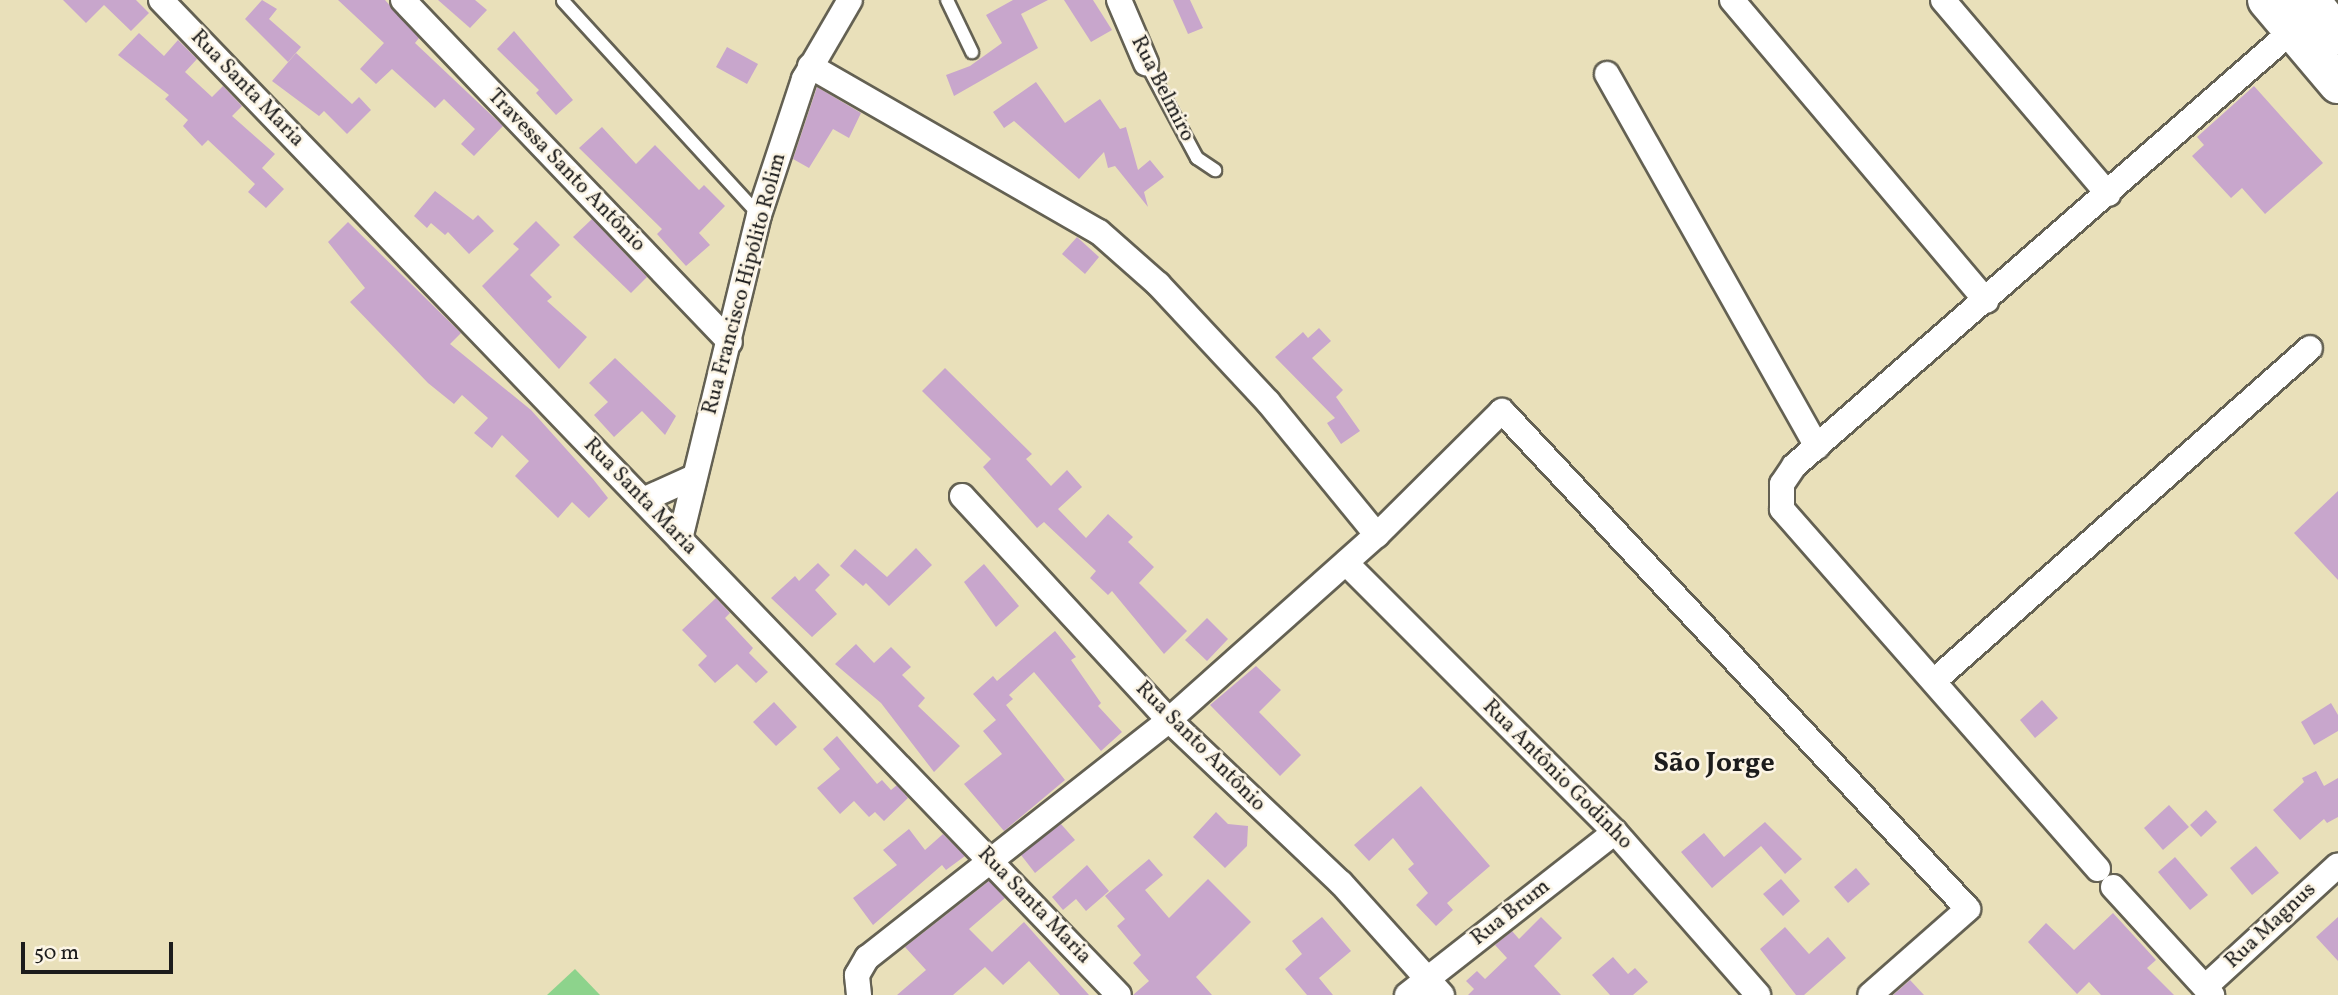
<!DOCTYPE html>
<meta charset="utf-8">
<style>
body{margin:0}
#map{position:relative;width:2338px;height:995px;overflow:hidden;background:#e9e0ba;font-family:Vollkorn,serif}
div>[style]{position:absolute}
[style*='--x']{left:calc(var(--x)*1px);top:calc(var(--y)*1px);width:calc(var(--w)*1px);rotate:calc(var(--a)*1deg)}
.green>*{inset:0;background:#8dd38c}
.building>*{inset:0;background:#c8a6cc}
.roads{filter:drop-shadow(2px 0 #646153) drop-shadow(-2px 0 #646153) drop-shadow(0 2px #646153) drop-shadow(0 -2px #646153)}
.lane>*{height:12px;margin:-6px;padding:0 6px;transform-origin:6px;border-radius:6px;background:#fff}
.street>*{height:24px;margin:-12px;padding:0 12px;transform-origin:12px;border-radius:12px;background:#fff}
.primary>*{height:38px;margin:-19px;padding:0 19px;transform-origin:19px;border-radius:19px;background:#fff}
span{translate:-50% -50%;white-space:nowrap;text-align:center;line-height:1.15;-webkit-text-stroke:5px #fcf5e5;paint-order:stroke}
.street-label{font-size:21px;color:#1c1c1c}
.district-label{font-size:28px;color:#1c1c1c;font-weight:700}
.scale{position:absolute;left:21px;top:942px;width:152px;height:32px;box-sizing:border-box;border:4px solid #1c1c1c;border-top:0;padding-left:9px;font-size:21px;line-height:24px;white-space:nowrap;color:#1c1c1c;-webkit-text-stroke:5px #fcf5e5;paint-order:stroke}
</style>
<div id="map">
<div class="green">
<i style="clip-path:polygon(575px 969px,600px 995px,547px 995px)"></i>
</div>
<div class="building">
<i style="clip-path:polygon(63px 0,136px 0,149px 13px,131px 31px,104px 5px,86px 23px)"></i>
<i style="clip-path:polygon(262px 0,277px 9px,269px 19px,301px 47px,288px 62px,245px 19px)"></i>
<i style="clip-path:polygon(338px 0,385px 0,419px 38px,415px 43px,503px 126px,474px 156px,461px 144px,475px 129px,444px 99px,435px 108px,392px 69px,376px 84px,360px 69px,384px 43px)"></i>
<i style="clip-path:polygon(438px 0,475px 0,487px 10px,470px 28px)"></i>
<i style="clip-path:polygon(1013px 0,1048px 0,1021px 14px,1038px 48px,954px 96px,946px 75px,970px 66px,1002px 43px,986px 15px)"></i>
<i style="clip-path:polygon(1064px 0,1093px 0,1112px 30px,1091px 42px)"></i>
<i style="clip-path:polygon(1173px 0,1190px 0,1203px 28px,1188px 34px)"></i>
<i style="clip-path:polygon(514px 31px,573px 100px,556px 115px,536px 93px,539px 90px,497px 49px)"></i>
<i style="clip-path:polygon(139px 33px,164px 56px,178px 40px,197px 59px,185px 72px,212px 97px,223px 86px,242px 106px,232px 116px,275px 154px,262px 168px,284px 189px,266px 208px,248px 192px,255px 184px,208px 140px,202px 146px,183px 126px,188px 120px,165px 99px,169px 95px,118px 55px)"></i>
<i style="clip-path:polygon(727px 47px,758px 64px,747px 84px,716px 67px)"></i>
<i style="clip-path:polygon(296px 53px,352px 104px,359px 97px,371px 110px,347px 134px,324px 111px,319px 116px,272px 81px)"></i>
<i style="clip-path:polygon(1036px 82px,1065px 123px,1100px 99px,1120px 129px,1126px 127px,1138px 170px,1150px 160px,1164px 177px,1144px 192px,1148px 207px,1115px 166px,1108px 168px,1104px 152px,1079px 179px,1014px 121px,1004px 128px,993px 112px)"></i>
<i style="clip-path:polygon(2254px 86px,2323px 163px,2265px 214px,2242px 188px,2231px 198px,2192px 156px,2204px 145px,2197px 137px)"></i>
<i style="clip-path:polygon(817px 87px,861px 113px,849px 138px,833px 129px,809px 168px,793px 159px)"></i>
<i style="clip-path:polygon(602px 127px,636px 164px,655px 145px,699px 190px,704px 185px,725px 206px,699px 233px,710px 245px,686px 266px,657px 234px,662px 229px,579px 148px)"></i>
<i style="clip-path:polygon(435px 191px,473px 220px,478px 215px,494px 231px,469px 254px,448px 232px,445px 235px,431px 223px,427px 228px,414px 216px)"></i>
<i style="clip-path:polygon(592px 219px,647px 277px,631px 293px,573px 237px)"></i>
<i style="clip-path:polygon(536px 221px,560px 245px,530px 275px,552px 297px,547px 301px,587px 337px,559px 369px,482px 286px,519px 249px,513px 244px)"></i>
<i style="clip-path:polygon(348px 222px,461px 333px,450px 344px,531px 410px,593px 479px,608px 498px,589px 518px,572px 502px,558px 518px,515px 476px,529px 461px,502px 435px,492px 448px,474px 433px,488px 418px,462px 395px,454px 404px,428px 383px,350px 302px,365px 288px,328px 242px)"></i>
<i style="clip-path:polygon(1077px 237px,1099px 257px,1085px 274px,1062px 254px)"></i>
<i style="clip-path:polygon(1319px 328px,1331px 341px,1312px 358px,1343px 390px,1336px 397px,1360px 431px,1341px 444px,1327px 423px,1335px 418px,1275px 357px,1303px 332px,1308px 338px)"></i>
<i style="clip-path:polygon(615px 358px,676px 416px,665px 435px,642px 411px,614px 437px,594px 415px,608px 402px,589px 383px)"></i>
<i style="clip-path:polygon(945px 368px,1032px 454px,1026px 459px,1051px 486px,1067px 470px,1082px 487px,1058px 509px,1086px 538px,1108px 514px,1133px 537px,1128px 542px,1154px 567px,1139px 583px,1187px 631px,1164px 654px,1112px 591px,1108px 595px,1090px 578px,1096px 571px,1044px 522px,1037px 528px,1014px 502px,983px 467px,991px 459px,922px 391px)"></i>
<i style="clip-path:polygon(2338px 491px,2338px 580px,2294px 533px)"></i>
<i style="clip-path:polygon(916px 548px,932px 565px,889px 606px,866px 583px,863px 586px,840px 566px,855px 549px,887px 577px)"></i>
<i style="clip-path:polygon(818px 563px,830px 575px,815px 590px,837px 614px,812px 637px,771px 598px,795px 576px,799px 581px)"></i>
<i style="clip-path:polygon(984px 564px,1019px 606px,996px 627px,964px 582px)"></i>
<i style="clip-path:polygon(716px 598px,730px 613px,725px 618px,753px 648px,749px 653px,768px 672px,756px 683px,737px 664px,715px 683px,698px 665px,707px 656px,682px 630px)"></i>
<i style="clip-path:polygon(1207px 618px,1228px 639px,1207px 661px,1185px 640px)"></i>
<i style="clip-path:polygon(1055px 631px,1076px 657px,1071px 660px,1101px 703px,1098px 706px,1122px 732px,1101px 751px,1034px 672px,1009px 695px,1013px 699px,1006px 705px,1065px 780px,1004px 831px,964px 784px,1002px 754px,983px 731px,996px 720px,973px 694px,993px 676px,997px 681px)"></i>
<i style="clip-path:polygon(856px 644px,874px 663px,891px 647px,911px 667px,902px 675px,925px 698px,918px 706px,960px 746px,934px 772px,881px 703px,835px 664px)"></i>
<i style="clip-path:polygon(1256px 666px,1281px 690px,1259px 712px,1301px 755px,1280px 776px,1210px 705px)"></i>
<i style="clip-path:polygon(2042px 700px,2058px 718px,2035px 738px,2020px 720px)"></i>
<i style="clip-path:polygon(774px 702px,797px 727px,776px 746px,753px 722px)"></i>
<i style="clip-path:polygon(2331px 703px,2338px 715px,2338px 731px,2314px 745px,2301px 722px)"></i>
<i style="clip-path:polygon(837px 736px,877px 784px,882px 780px,891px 790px,897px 785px,908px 798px,884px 821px,875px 812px,869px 817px,854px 801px,840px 814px,817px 788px,840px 769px,823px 749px)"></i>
<i style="clip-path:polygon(2316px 771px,2324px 786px,2338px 778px,2338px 817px,2327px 823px,2324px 819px,2300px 840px,2273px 810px,2304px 782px,2302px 778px)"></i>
<i style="clip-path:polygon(1421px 786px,1490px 866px,1447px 903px,1453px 910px,1436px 926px,1416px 905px,1428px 893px,1408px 869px,1414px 864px,1393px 838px,1369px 861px,1354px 845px)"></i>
<i style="clip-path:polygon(2169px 805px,2189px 827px,2163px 850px,2144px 828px)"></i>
<i style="clip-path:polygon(2206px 810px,2217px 822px,2201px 837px,2190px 825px)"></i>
<i style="clip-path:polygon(1216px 812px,1228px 824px,1248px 826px,1247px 846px,1225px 868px,1193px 837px)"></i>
<i style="clip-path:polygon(1765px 822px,1802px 859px,1785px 874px,1761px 846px,1712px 888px,1681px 852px,1704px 833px,1724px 857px)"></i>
<i style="clip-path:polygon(1061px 824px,1075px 840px,1035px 873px,1021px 855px)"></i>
<i style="clip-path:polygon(909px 829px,925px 850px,943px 834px,965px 856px,946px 870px,942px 865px,873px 925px,853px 898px,897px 865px,883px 850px)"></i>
<i style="clip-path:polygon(2256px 846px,2279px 873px,2252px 895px,2230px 868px)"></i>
<i style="clip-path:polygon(2175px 857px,2208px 895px,2190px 910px,2158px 872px)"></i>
<i style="clip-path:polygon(1149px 859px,1163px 875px,1145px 890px,1169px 918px,1208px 879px,1251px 922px,1196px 977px,1212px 995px,1133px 995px,1149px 981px,1133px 963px,1141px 955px,1117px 926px,1125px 919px,1105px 896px)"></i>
<i style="clip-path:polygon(1087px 865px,1109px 891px,1086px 911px,1076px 899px,1063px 910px,1052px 897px)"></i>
<i style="clip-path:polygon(1856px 868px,1870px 884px,1848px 903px,1834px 887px)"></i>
<i style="clip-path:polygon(1781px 879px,1800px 901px,1783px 916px,1763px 894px)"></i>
<i style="clip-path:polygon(989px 881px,1005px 898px,969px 929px,992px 952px,1024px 922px,1089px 995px,1060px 995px,1029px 961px,1003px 985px,985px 967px,953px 995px,897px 995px,926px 970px,905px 947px)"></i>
<i style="clip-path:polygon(2113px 913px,2156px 960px,2147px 968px,2174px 995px,2101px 995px,2089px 982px,2077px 994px,2028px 942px,2046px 923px,2074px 950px)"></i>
<i style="clip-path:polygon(1322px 917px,1351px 951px,1319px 978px,1333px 995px,1307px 995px,1285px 969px,1302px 954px,1292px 941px)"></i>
<i style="clip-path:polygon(1541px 917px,1562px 938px,1534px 966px,1561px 995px,1468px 995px,1474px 989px,1466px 981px,1477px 971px,1485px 979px,1507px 958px,1495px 945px,1512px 931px,1519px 939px)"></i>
<i style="clip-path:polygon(2338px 917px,2338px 961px,2316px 937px)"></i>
<i style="clip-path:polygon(1785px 927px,1809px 954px,1828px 937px,1846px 958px,1804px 995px,1796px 995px,1760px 949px)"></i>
<i style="clip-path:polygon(1613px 957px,1628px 974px,1635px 968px,1648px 982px,1633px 995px,1610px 995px,1592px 975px)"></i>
<i style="clip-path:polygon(1910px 980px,1924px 995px,1893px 995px)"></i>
</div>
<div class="roads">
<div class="lane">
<i style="--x:947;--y:0;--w:58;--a:64.3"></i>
<i style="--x:563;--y:1;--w:290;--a:47.5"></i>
<i style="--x:1146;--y:63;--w:108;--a:61.8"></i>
<i style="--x:1197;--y:158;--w:22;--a:34"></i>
</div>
<div class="street">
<i style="--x:161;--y:0;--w:1381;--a:46.09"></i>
<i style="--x:403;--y:0;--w:473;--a:46.3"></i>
<i style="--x:1119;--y:0;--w:69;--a:66.8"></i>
<i style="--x:1732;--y:0;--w:394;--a:49.8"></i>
<i style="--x:1943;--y:0;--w:255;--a:49.6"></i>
<i style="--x:810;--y:66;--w:333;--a:29.9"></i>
<i style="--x:1099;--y:232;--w:79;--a:41.4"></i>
<i style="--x:1158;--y:284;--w:161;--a:47"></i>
<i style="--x:1268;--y:402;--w:172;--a:50.7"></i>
<i style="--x:1607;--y:74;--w:428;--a:60.6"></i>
<i style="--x:962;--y:496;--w:305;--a:47.3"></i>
<i style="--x:1169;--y:720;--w:237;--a:43.5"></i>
<i style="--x:1341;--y:883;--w:151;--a:48"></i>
<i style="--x:643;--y:500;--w:56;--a:-24.3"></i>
<i style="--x:680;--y:539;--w:333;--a:-76.3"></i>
<i style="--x:759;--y:215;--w:143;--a:-71.7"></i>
<i style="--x:804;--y:79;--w:91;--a:-59.8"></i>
<i style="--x:1346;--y:563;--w:380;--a:45"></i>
<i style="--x:1615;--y:832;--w:217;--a:48.7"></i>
<i style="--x:1934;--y:681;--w:502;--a:-41.53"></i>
<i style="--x:2098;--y:869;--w:479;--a:-131.3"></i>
<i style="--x:1782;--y:509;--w:25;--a:-90"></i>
<i style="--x:1782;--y:484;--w:22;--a:-56"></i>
<i style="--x:1794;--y:466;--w:664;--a:-41.15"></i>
<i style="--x:2113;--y:887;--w:147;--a:47.5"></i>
<i style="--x:2205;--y:987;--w:180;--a:-42.5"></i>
<i style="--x:859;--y:995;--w:20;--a:-96"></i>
<i style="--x:857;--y:975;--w:20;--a:-60"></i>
<i style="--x:867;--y:958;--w:385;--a:-38.2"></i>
<i style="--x:1169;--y:720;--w:278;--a:-41.7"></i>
<i style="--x:1377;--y:535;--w:176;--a:-44.8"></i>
<i style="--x:1502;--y:411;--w:682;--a:46.9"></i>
<i style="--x:1968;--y:909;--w:130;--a:138.7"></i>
<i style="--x:1407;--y:995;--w:264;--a:-38.1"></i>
</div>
<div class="primary">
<i style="--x:2267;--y:0;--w:110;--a:49.8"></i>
<i style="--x:2310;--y:0;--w:45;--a:51.3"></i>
</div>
</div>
<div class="street-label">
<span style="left:247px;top:89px;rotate:46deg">Rua Santa Maria</span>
<span style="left:1162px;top:89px;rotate:63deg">Rua Belmiro</span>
<span style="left:566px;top:171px;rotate:46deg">Travessa Santo Antônio</span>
<span style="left:745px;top:284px;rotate:-75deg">Rua Francisco Hipólito Rolim</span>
<span style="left:640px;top:497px;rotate:46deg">Rua Santa Maria</span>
<span style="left:1200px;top:747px;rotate:45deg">Rua Santo Antônio</span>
<span style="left:1557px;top:775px;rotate:45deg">Rua Antônio Godinho</span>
<span style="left:1034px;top:906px;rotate:46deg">Rua Santa Maria</span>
<span style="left:1511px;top:913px;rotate:-38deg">Rua Brum</span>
<span style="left:2271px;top:926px;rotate:-43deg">Rua Magnus</span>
</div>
<div class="district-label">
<span style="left:1714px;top:764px">São Jorge</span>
</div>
<div class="scale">50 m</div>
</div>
